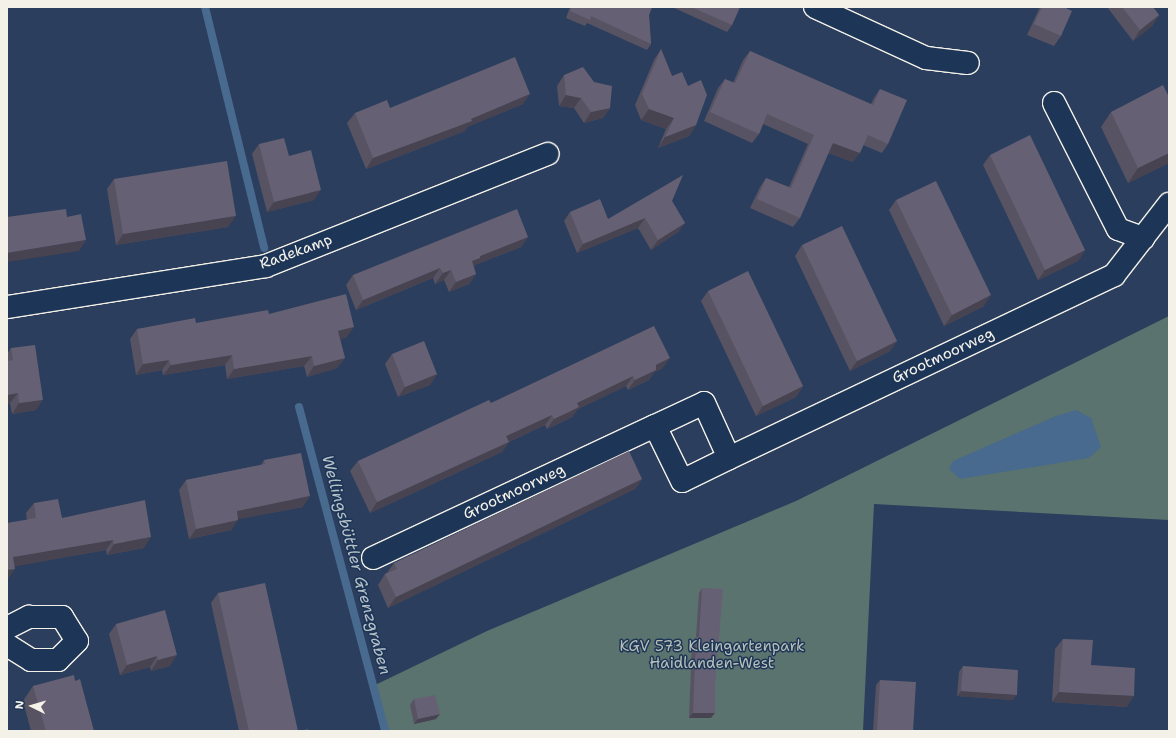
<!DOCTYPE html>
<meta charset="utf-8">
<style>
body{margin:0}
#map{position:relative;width:1176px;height:738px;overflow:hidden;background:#2b3e5d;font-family:"Shantell Sans",sans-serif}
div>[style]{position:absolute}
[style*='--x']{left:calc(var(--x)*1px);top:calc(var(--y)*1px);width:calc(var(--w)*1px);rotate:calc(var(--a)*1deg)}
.green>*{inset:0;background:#5b736e}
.water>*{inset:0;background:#476a8e}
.stream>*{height:8px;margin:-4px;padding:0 4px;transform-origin:4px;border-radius:4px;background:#476a8e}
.roads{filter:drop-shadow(1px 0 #f4f1e8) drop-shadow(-1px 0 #f4f1e8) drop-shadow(0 1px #f4f1e8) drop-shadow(0 -1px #f4f1e8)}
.street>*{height:22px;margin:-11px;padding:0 11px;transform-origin:11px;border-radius:11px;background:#1d3557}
.wall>*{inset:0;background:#575363}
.shaded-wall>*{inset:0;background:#474350}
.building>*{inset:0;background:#656073}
span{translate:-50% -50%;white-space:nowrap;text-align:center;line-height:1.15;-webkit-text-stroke:3px #1d3557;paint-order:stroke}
.street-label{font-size:15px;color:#f4f1e8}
.park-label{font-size:15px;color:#b7bfb7}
.water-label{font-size:16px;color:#b7c2c8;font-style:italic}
.frame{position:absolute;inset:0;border:8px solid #f4f1e8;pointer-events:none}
.north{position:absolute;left:12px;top:686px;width:40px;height:40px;-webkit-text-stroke:3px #1d3557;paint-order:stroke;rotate:275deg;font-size:11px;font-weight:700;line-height:16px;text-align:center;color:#f4f1e8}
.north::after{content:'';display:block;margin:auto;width:14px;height:18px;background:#f4f1e8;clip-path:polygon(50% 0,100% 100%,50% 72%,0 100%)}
</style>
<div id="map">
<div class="green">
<i style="clip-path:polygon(1169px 316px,1169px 520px,874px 504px,863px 731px,385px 731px,373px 686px,487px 631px,796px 501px)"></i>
</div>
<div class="water">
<i style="clip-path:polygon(1076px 410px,1091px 418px,1101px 447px,1089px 458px,960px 479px,949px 469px,953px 461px,1056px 416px)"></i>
</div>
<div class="stream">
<i style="--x:205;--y:7;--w:248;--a:76.2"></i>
<i style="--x:299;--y:407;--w:335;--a:75.1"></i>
</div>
<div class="roads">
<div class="street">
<i style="--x:815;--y:7;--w:122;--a:24.7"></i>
<i style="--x:926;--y:58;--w:42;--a:6.8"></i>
<i style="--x:1054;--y:103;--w:141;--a:63.1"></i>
<i style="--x:1118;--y:229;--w:27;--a:20"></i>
<i style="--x:7;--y:307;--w:262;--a:-9"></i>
<i style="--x:266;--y:266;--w:303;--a:-21.7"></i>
<i style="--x:729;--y:458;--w:52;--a:153.9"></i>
<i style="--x:682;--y:481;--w:61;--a:-116.1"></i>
<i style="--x:655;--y:426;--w:54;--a:-25.1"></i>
<i style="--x:704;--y:403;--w:60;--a:65.6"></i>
<i style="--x:729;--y:458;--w:426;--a:-25.4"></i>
<i style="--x:1114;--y:275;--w:90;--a:-52.2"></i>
<i style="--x:373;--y:558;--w:311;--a:-25.1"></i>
<i style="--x:7;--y:628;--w:25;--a:-27"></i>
<i style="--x:29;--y:617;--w:33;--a:0"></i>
<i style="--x:62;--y:617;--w:28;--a:58"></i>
<i style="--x:77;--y:641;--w:27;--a:135"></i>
<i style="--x:58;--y:660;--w:27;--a:180"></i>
<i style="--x:31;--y:660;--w:28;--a:-148"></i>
</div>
</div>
<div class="wall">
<i style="clip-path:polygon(570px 7px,652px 7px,649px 15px,651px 44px,647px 50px,587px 23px,585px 26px,566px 18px)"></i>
<i style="clip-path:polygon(672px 7px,740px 7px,732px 25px,727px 32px)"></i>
<i style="clip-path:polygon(1040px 7px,1064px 7px,1061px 36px,1054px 46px,1027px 35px)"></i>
<i style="clip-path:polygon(1107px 7px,1153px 7px,1159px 15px,1152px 26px,1133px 41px)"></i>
<i style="clip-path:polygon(661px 49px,672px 76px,696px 125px,689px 136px,658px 148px,666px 129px,641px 120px,635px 105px,654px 60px)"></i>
<i style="clip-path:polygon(750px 51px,871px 104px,874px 98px,880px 89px,888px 144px,882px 153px,863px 145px,853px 162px,828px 153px,800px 218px,793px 227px,750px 208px,760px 187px,766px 178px,789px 187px,808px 144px,763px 124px,759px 134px,752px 143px,704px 121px,718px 88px,725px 79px,733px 83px,743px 60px)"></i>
<i style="clip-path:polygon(564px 75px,610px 108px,603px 118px,584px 123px,574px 108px,559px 106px,557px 86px)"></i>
<i style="clip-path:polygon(1169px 97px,1169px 163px,1128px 183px,1101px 127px,1111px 112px)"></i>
<i style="clip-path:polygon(523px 104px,467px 127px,465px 131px,366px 169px,347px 123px,355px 113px,390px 108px)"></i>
<i style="clip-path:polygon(259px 144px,289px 156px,314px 200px,267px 212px,252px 154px)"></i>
<i style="clip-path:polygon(990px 155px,1085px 250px,1078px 261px,1038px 280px,983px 165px)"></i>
<i style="clip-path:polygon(114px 179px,228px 227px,116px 245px,107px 189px)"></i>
<i style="clip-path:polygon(896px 200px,984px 306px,944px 326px,889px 210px)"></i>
<i style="clip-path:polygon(672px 201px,685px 223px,678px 232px,651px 250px,638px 228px,577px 253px,564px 221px,570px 212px,608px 219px)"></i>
<i style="clip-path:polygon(528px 237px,521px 247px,475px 265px,474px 267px,476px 274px,469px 284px,449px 292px,444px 280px,435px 284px,433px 278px,356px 310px,346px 285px,353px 275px)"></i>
<i style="clip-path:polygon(802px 245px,897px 341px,890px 351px,850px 371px,795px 256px)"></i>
<i style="clip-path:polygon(708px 291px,803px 386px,796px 397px,756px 416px,701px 301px)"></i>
<i style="clip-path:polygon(196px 323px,347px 337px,340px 339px,345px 358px,337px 368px,307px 377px,304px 366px,227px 379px,225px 365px,163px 375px,162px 370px,136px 375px,130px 339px,137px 329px)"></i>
<i style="clip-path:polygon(11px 348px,36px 410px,12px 414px,10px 403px,7px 404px,7px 354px)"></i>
<i style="clip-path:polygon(392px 354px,437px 374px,430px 385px,398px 397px,385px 364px)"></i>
<i style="clip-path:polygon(662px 369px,654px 372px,649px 380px,628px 390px,626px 386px,578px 409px,572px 417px,560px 423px,547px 429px,545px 425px,509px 442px,502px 452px,370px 513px,350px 471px,358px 461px,491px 403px)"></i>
<i style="clip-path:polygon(264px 460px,303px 507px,238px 519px,231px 530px,189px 539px,179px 490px,186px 480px,261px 465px)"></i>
<i style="clip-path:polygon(642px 479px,635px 489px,388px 608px,378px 585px,385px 574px,387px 573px,394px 563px)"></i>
<i style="clip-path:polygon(34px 503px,62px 518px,144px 548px,107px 555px,106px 550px,14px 566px,8px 579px,27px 520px,26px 513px)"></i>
<i style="clip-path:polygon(702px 588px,711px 718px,689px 718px,692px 642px,696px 637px,699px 593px)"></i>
<i style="clip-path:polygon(218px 593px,298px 731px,239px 731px,211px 603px)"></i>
<i style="clip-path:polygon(116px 624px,170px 666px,151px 671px,150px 667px,120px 675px,109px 634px)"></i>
<i style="clip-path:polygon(1063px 639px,1091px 665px,1127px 707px,1052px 702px,1055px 649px)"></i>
<i style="clip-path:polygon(963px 666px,1013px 700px,957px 696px,959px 672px)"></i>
<i style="clip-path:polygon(880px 680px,913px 731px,873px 731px,876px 685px)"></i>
<i style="clip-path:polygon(75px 681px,94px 731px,31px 731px,23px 701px,33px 686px)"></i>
<i style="clip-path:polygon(414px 699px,436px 719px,414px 724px,410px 705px)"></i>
</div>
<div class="shaded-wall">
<i style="clip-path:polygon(1159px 15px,1152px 26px,1133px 41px,1140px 30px)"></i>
<i style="clip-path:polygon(530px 94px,523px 104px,467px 127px,465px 131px,366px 169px,373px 158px)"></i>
<i style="clip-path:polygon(566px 95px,581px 98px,574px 108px,559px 106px)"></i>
<i style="clip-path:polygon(610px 108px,603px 118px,584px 123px,591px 112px)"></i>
<i style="clip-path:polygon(649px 109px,674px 118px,666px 129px,641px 120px)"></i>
<i style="clip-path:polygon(696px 125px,689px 136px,658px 148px,665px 137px)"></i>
<i style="clip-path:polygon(833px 143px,860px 153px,853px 162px,826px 152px)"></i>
<i style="clip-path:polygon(1169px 153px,1169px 163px,1128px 183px,1138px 168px)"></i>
<i style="clip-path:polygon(321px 190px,314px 200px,267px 212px,274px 202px)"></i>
<i style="clip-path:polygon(236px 216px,228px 227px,116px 245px,123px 234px)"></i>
<i style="clip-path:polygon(645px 218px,638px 228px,577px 253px,583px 244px)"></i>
<i style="clip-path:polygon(685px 223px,678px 232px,651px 250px,658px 240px)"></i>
<i style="clip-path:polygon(528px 237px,521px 247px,475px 265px,473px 269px,472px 261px,480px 256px)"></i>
<i style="clip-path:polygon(86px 240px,79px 251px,7px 262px,7px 253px)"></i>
<i style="clip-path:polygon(1085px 250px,1078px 261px,1038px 280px,1045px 270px)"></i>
<i style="clip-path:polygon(440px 268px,433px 278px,356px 310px,363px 300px)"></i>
<i style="clip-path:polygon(451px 270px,444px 280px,435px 284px,443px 273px)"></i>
<i style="clip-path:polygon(476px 274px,469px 284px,449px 292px,456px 282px)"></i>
<i style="clip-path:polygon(991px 295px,984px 306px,944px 326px,952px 315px)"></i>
<i style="clip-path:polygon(354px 327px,347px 337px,331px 342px,338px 331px)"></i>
<i style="clip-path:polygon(897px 341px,890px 351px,850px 371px,857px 361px)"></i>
<i style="clip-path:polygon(232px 355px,225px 365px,163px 375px,171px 365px)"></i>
<i style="clip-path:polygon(312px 356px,304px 366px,227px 379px,234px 369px)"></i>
<i style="clip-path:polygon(345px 358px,337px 368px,307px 377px,314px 366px)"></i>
<i style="clip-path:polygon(670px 358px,662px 369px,654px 372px,649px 380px,628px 390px,635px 380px,656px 365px)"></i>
<i style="clip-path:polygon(169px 360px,162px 370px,136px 375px,143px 364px)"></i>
<i style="clip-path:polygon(437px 374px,430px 385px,398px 397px,405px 387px)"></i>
<i style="clip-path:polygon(633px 376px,626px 386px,578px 409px,572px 417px,547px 429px,554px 419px,577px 403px)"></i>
<i style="clip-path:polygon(803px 386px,796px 397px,756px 416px,763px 406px)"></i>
<i style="clip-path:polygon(18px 393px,10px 403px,7px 404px,7px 395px)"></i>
<i style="clip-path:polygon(43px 400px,36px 410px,12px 414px,19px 403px)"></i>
<i style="clip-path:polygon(552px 415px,545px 425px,509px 442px,502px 452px,370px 513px,377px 502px,506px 436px)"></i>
<i style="clip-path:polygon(642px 479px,635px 489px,388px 608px,396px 597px)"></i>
<i style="clip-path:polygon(310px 496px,303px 507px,229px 521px,237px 511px)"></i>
<i style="clip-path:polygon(238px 520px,231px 530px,189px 539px,196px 529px)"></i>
<i style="clip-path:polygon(151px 537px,144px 548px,107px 555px,114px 544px)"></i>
<i style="clip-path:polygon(113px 540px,106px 550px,7px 568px,13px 557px)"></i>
<i style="clip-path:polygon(15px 569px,8px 579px,7px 579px,7px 570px)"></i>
<i style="clip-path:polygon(177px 655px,170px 666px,151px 671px,158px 660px)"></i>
<i style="clip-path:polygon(157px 656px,150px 667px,120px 675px,127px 665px)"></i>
<i style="clip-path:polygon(961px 691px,1017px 695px,1013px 700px,957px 696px)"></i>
<i style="clip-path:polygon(1059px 692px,1134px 696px,1127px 707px,1052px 702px)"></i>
<i style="clip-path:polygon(693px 713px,715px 713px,711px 718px,689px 718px)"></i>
<i style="clip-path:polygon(440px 714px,436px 719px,414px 724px,418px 719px)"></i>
</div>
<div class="building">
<i style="clip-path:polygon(572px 7px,652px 7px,649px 15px,651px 44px,591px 16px,590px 20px,570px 11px)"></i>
<i style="clip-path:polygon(691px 7px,740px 7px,732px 25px)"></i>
<i style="clip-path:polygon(1042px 7px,1064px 7px,1072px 11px,1061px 36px,1034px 24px)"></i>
<i style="clip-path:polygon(1122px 7px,1153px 7px,1159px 15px,1140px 30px)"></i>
<i style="clip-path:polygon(661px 49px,672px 76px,682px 72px,688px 86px,701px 80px,707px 95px,696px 125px,665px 137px,674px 118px,649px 109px,642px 94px)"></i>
<i style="clip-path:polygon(750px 51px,873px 105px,880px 89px,907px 100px,888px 144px,868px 135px,860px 153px,833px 143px,800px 218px,757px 199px,766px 178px,791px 188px,814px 135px,767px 114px,759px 134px,710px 112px,725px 79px,735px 83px)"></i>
<i style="clip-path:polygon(515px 57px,530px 94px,471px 119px,472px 121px,373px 158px,355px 113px,387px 100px,390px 108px)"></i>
<i style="clip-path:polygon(583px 67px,594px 82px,612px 86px,610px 108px,591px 112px,581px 98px,566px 95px,564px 75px)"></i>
<i style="clip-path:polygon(1163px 85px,1169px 97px,1169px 153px,1138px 168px,1111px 112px)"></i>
<i style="clip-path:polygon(1030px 135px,1085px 250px,1045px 270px,990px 155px)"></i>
<i style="clip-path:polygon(284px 138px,289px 156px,311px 150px,321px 190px,274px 202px,259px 144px)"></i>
<i style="clip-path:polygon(227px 161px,236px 216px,123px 234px,114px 179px)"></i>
<i style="clip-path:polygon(683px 175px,672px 201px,685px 223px,658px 240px,645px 218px,583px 244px,570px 212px,600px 199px,608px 219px)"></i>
<i style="clip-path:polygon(936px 181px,991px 295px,952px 315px,896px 200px)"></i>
<i style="clip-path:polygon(66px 209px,67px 217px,81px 214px,86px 240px,7px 253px,7px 217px)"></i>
<i style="clip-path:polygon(517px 209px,528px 237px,480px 256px,480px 258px,472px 261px,476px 274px,456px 282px,451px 270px,443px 273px,440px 268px,363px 300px,353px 275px)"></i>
<i style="clip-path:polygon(842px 226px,897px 341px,857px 361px,802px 245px)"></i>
<i style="clip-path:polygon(748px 271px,803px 386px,763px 406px,708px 291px)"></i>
<i style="clip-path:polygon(346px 294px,354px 327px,338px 331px,345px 358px,314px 366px,312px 356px,234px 369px,232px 355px,171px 365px,169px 360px,143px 364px,137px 329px,195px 318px,196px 323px,268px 310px,269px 314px)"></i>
<i style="clip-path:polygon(654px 326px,670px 358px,656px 365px,656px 370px,635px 380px,633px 376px,577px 403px,579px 407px,567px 413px,554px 419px,552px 415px,506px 436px,509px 442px,377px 502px,358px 461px,489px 400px,491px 403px)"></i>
<i style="clip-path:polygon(424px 341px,437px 374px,405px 387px,392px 354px)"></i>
<i style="clip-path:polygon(35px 345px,43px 400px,19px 403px,18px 393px,7px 395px,7px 361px,13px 360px,11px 348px)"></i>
<i style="clip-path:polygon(629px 451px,642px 479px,396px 597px,385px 574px,397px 569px,394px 563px)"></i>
<i style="clip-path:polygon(301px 453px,310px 496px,237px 511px,238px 520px,196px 529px,186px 480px,265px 464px,264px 460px)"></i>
<i style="clip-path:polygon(58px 499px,62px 518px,145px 500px,151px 537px,114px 544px,113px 540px,13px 557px,15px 569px,7px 570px,7px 523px,36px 518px,34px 503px)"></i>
<i style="clip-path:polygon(265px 583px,298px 731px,249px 731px,218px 593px)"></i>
<i style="clip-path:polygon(702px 588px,723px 589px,715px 685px,715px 713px,693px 713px,696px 637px,699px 637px)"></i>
<i style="clip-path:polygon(165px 610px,177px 655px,158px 660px,157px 656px,127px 665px,116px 624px)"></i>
<i style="clip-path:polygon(1063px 639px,1093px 640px,1091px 665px,1135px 668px,1134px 696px,1059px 692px)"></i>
<i style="clip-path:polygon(963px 666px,1018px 670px,1017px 695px,961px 691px)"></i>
<i style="clip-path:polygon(74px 675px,75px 681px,80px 679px,94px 731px,46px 731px,33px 686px)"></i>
<i style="clip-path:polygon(880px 680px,916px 682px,913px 731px,877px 731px)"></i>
<i style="clip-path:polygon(435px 695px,440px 714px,418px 719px,414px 699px)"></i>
<i style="clip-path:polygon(308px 729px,308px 731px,301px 731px)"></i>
</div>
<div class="street-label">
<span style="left:296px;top:252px;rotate:-20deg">Radekamp</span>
<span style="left:943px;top:356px;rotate:-25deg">Grootmoorweg</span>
<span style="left:514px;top:492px;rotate:-25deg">Grootmoorweg</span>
</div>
<div class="park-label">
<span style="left:712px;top:655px">KGV 573 Kleingartenpark<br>Haidlanden-West</span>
</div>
<div class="water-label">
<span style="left:356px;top:565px;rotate:75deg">Wellingsbüttler Grenzgraben</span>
</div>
<div class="frame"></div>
<div class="north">N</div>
</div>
